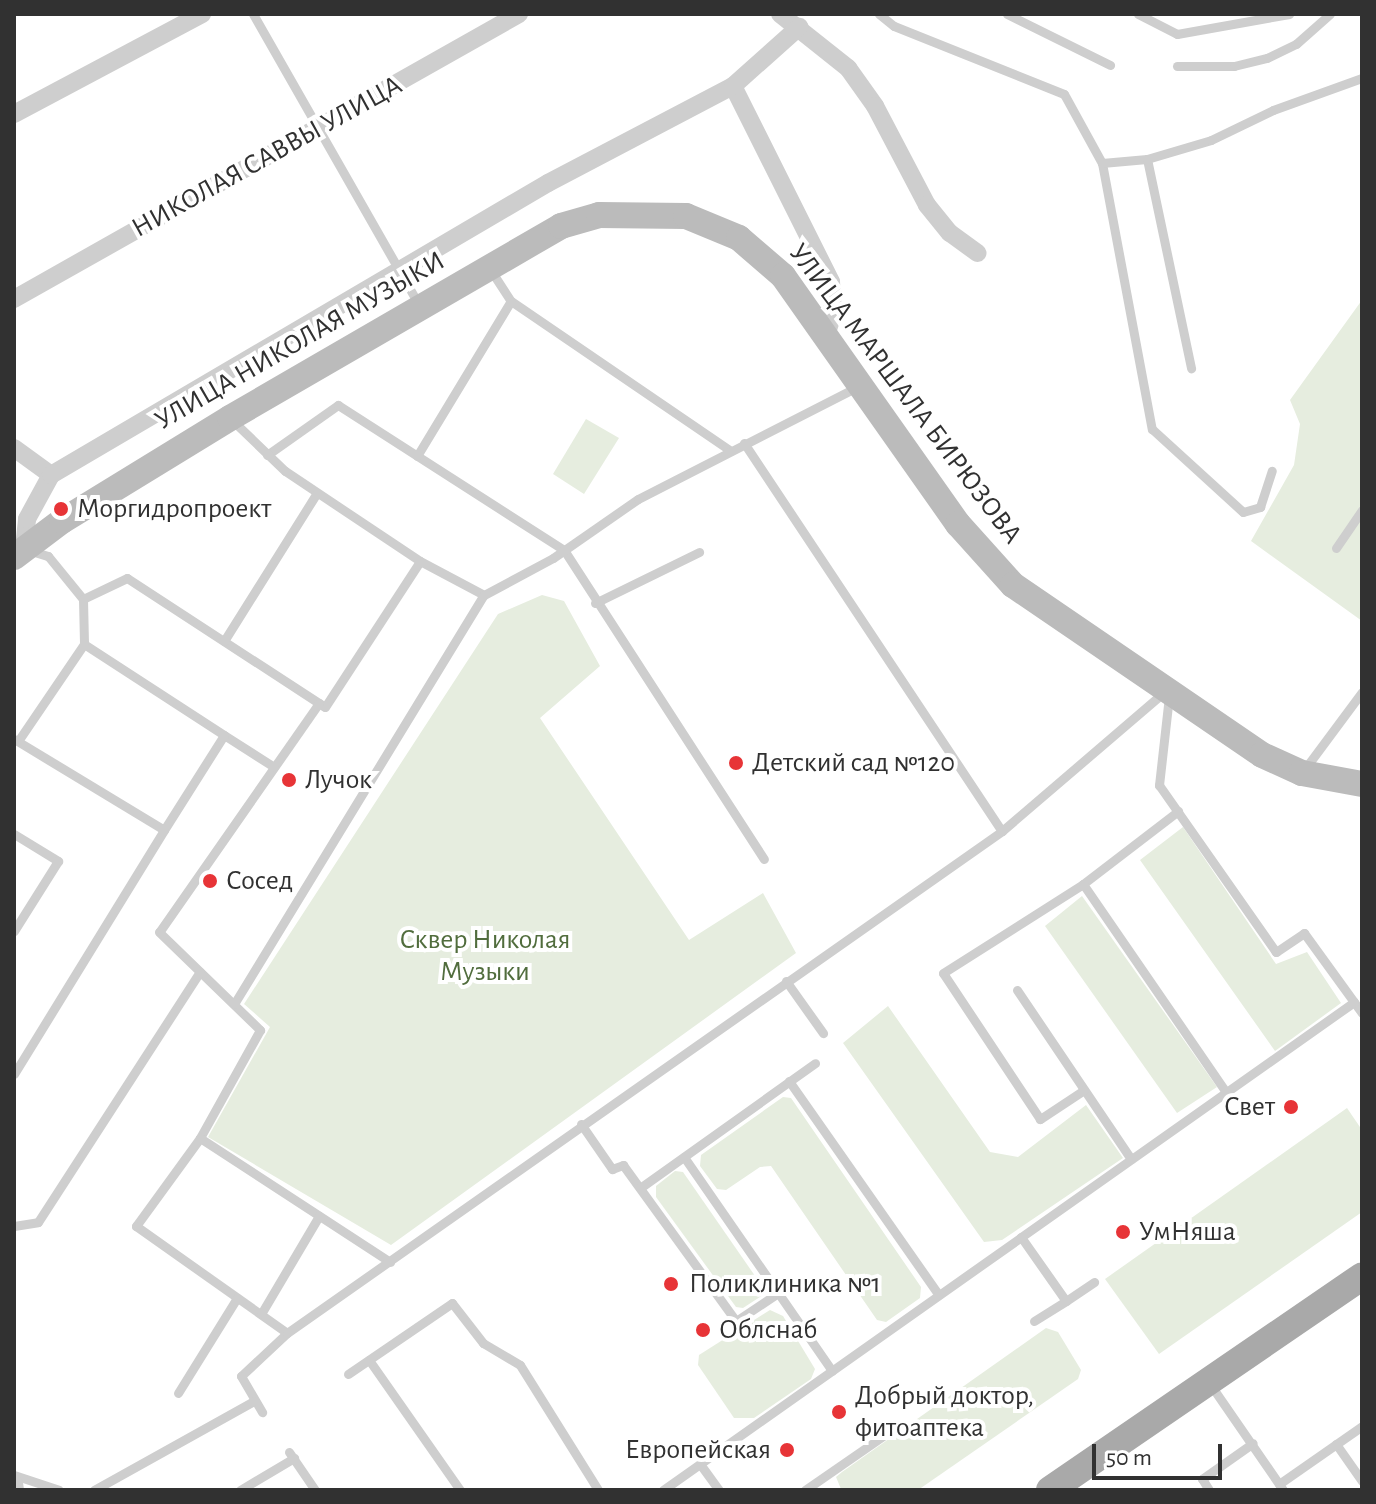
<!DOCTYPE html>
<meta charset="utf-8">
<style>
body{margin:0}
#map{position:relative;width:1376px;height:1504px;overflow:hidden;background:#fff;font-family:"Alegreya Sans",sans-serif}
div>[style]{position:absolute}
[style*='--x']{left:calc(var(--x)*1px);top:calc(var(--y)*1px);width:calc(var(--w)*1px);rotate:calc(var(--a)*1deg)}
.green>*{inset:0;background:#e6eddf}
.lane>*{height:9px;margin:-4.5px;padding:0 4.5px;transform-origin:4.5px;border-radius:4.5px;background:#cecece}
.street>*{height:18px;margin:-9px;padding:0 9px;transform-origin:9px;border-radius:9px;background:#cecece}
.secondary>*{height:26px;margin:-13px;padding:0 13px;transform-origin:13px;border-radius:13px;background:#bbb}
.primary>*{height:28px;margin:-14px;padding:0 14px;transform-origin:14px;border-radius:14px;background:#a9a9a9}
.dots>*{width:22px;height:22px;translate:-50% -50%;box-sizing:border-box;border:4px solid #fff;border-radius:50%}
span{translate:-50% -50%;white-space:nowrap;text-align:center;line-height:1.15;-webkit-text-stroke:8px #fff;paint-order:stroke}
.street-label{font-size:28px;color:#313131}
.poi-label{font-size:28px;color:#313131}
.left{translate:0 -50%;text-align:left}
.right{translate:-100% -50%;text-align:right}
.park-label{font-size:28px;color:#516d3d}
.frame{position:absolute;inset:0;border:16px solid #313131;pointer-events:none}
.scale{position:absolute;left:1092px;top:1444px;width:130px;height:36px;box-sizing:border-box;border:4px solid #313131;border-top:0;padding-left:10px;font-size:24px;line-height:28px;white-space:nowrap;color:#313131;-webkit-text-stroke:6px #fff;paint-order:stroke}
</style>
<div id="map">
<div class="green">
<i style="clip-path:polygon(1362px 300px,1362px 621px,1251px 541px,1294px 465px,1300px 424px,1290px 400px)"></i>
<i style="clip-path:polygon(586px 419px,619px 438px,584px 494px,553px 474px)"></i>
<i style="clip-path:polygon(542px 595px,564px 601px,600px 666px,540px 718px,689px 940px,763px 893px,796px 953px,391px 1245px,208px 1137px,270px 1027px,244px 1004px,498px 614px)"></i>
<i style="clip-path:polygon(1183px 827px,1276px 964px,1307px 952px,1341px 1003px,1275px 1051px,1140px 860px)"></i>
<i style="clip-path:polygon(1082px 896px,1217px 1087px,1177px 1113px,1045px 926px)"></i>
<i style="clip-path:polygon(888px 1006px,990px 1152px,1018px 1157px,1086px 1105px,1123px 1158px,1002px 1240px,984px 1242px,843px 1043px)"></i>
<i style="clip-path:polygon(783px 1097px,791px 1098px,921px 1287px,920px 1298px,886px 1322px,877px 1320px,771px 1166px,760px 1167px,726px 1190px,717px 1189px,700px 1166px,701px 1155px)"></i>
<i style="clip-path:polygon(1347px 1108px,1362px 1130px,1362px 1212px,1159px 1354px,1105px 1279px)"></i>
<i style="clip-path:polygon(675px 1171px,683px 1172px,762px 1286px,763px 1295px,743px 1308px,736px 1307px,656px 1197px,656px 1186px)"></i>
<i style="clip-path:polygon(770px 1310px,783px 1316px,815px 1369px,811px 1379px,754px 1418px,734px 1418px,698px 1365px,699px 1355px)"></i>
<i style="clip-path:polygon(1046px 1328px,1058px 1332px,1081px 1370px,1078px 1379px,918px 1490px,841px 1489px,836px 1477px,842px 1472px)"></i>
</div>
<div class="lane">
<i style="--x:253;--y:14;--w:335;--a:60.3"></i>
<i style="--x:879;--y:14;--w:19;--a:39"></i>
<i style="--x:894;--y:26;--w:183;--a:21.8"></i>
<i style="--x:1064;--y:94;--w:79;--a:61.2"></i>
<i style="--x:1102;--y:163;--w:271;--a:79.4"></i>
<i style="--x:1152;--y:429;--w:123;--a:42.4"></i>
<i style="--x:1243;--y:512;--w:18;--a:-16"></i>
<i style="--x:1260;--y:507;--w:38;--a:-72"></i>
<i style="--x:1007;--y:14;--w:115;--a:26.3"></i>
<i style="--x:1138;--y:14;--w:44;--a:27.1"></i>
<i style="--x:1177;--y:34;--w:114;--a:-10.1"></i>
<i style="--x:1177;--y:66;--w:57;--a:0"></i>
<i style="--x:1234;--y:66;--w:34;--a:-14"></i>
<i style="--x:1267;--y:58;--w:32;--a:-26"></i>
<i style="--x:1296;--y:44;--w:45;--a:-41.4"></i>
<i style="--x:1147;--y:159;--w:214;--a:78.1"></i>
<i style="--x:1102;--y:163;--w:45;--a:-5.1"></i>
<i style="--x:1147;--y:159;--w:67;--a:-16.5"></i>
<i style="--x:1211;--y:140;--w:69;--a:-25.8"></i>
<i style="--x:1273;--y:110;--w:95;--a:-19.8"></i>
<i style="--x:490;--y:269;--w:38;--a:57"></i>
<i style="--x:511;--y:301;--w:266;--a:34.3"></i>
<i style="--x:744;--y:443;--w:466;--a:56.4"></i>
<i style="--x:267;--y:455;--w:87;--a:-35.2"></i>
<i style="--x:338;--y:405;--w:269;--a:32.7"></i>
<i style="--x:564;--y:550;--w:368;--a:57.1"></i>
<i style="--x:417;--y:456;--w:181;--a:-58.8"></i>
<i style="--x:1336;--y:548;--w:46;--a:-55.6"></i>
<i style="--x:28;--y:550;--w:21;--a:17"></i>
<i style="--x:48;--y:556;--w:55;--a:50.9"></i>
<i style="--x:83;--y:599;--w:45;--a:88.7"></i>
<i style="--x:420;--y:561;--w:72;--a:28"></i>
<i style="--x:484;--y:595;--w:78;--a:-28.2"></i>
<i style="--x:553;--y:558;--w:103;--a:-34.8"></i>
<i style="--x:638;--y:499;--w:246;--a:-27.1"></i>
<i style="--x:83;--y:599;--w:49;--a:-25.5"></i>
<i style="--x:127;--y:578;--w:236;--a:33.1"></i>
<i style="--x:325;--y:707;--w:174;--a:-56.9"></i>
<i style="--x:420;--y:561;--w:162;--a:-146.3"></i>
<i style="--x:285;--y:471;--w:75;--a:-136.1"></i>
<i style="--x:595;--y:603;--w:116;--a:-26.1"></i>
<i style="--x:224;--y:641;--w:175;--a:-57.9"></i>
<i style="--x:1169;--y:696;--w:90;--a:96.4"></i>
<i style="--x:1159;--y:785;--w:204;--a:55"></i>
<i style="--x:1276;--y:952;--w:34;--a:-34"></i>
<i style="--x:1304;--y:933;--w:99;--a:54.1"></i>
<i style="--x:319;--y:703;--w:279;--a:124.9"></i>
<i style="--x:159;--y:932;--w:141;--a:44.1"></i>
<i style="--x:260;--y:1030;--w:124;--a:119.1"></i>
<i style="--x:200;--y:1138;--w:227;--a:33.1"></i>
<i style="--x:224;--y:735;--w:59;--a:32.6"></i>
<i style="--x:14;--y:739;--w:175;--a:31.2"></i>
<i style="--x:164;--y:830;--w:112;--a:-57.7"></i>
<i style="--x:224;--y:735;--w:167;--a:-147"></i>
<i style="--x:84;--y:644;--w:117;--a:124.2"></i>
<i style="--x:1304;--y:770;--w:97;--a:-53.4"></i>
<i style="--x:14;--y:834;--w:52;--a:31.5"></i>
<i style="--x:58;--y:861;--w:83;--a:122.2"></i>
<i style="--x:1083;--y:884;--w:120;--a:-37.5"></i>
<i style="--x:786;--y:981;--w:64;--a:54.6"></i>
<i style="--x:1017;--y:990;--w:204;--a:56"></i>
<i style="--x:234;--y:1004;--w:479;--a:-58.6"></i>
<i style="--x:14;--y:1074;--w:286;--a:-58.4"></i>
<i style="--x:789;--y:1081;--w:261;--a:55"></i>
<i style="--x:1084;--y:1090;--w:53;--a:146.6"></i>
<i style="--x:1040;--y:1119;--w:175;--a:-123.6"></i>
<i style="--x:943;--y:973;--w:166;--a:-32.4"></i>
<i style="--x:1083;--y:884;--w:252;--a:55.5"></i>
<i style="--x:581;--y:1124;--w:55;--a:55.4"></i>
<i style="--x:612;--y:1169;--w:12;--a:-20"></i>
<i style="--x:623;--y:1165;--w:193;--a:54.1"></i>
<i style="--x:736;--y:1321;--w:50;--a:-33.7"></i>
<i style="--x:200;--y:1138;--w:109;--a:126"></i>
<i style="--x:136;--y:1226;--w:185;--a:35.3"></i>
<i style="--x:287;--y:1333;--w:63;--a:136.9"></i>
<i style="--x:241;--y:1376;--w:42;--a:59.7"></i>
<i style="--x:684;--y:1157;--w:260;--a:55.3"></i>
<i style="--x:640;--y:1188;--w:215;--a:-35.5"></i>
<i style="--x:14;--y:1226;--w:24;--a:-9"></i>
<i style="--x:38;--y:1222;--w:298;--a:-57.1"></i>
<i style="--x:1021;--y:1237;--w:78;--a:54.9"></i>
<i style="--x:1066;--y:1301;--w:34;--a:-34"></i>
<i style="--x:261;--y:1314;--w:114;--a:-59.4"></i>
<i style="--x:1034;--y:1321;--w:38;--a:-32"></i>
<i style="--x:287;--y:1333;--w:874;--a:-35.07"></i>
<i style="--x:1002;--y:831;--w:212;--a:-40.6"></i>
<i style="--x:369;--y:1360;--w:159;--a:55"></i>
<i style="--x:348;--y:1374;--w:126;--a:-34.3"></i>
<i style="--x:452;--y:1303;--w:51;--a:52.2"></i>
<i style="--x:483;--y:1343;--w:43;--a:30.7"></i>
<i style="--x:520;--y:1365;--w:147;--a:58"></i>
<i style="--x:1210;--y:1384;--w:129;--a:55.4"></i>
<i style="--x:178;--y:1393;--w:112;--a:-58.2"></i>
<i style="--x:1336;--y:1444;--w:45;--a:54.9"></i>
<i style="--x:289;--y:1452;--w:46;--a:55.6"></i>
<i style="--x:700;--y:1464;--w:32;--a:54"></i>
<i style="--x:14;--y:1475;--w:47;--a:18.4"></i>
<i style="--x:1279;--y:1484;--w:101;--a:-34.9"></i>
<i style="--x:94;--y:1490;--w:183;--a:-29.1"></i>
<i style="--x:240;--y:1490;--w:63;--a:-30.7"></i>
<i style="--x:663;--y:1490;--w:846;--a:-35.23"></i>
<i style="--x:805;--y:1490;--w:107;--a:-34.7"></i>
<i style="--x:1209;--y:1490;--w:13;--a:-122"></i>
<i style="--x:1202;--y:1479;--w:62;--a:-35.2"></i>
</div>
<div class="street">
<i style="--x:780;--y:14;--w:87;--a:38.5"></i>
<i style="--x:848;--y:68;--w:47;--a:54.6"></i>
<i style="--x:875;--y:106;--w:112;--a:62.3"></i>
<i style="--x:927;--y:205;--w:36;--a:51"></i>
<i style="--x:950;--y:233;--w:34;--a:36"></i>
<i style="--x:733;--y:86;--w:219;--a:63.4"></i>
<i style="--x:831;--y:282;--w:32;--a:86"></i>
<i style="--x:833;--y:314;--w:22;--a:108"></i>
<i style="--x:14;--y:114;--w:213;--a:-28"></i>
<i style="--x:14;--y:299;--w:580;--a:-29.44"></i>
<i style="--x:14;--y:448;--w:46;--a:36.1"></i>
<i style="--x:24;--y:548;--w:29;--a:-84"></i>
<i style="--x:27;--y:519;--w:50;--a:-61.4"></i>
<i style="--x:51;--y:475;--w:576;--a:-30.44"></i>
<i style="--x:548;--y:183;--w:209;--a:-27.7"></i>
<i style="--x:733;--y:86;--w:89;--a:-41.8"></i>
<i style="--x:14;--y:1483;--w:7;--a:82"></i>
</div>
<div class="secondary">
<i style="--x:14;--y:557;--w:60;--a:-36.9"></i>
<i style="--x:62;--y:521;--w:197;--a:-31.5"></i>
<i style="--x:230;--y:418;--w:383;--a:-30.1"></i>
<i style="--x:561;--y:226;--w:40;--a:-16"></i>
<i style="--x:599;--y:215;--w:87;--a:0.7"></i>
<i style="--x:686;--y:216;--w:57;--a:22.5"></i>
<i style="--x:739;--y:238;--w:58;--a:40.8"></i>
<i style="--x:783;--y:276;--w:304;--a:54.8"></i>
<i style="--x:958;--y:524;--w:82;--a:48"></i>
<i style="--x:1013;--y:585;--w:301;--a:34.3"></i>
<i style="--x:1262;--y:755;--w:44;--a:24.2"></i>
<i style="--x:1302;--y:773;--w:61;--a:10.4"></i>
</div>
<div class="primary">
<i style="--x:1050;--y:1490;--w:378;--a:-34.4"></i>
</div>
<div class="dots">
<i style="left:61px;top:509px;background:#e73437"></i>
<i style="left:736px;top:763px;background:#e73437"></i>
<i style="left:289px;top:780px;background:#e73437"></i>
<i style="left:210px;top:881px;background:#e73437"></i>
<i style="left:1291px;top:1107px;background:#e73437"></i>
<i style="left:1123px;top:1232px;background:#e73437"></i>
<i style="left:671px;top:1284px;background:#e73437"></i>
<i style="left:703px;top:1330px;background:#e73437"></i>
<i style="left:839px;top:1412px;background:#e73437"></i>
<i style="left:787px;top:1450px;background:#e73437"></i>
</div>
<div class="street-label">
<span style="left:267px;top:157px;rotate:-29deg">НИКОЛАЯ САВВЫ УЛИЦА</span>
<span style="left:300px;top:341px;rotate:-30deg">УЛИЦА НИКОЛАЯ МУЗЫКИ</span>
<span style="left:905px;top:394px;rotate:53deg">УЛИЦА МАРШАЛА БИРЮЗОВА</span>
</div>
<div class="poi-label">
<span class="left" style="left:77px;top:509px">Моргидропроект</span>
<span class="left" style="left:752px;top:763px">Детский сад №120</span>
<span class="left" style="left:305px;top:780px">Лучок</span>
<span class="left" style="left:226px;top:881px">Сосед</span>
<span class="right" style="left:1275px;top:1107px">Свет</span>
<span class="left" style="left:1139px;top:1232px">УмНяша</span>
<span class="left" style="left:689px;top:1284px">Поликлиника №1</span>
<span class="left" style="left:719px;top:1330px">Облснаб</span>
<span class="left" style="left:855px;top:1412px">Добрый доктор,<br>фитоаптека</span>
<span class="right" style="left:771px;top:1450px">Европейская</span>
</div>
<div class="park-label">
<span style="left:485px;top:956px">Сквер Николая<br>Музыки</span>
</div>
<div class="frame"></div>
<div class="scale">50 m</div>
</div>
